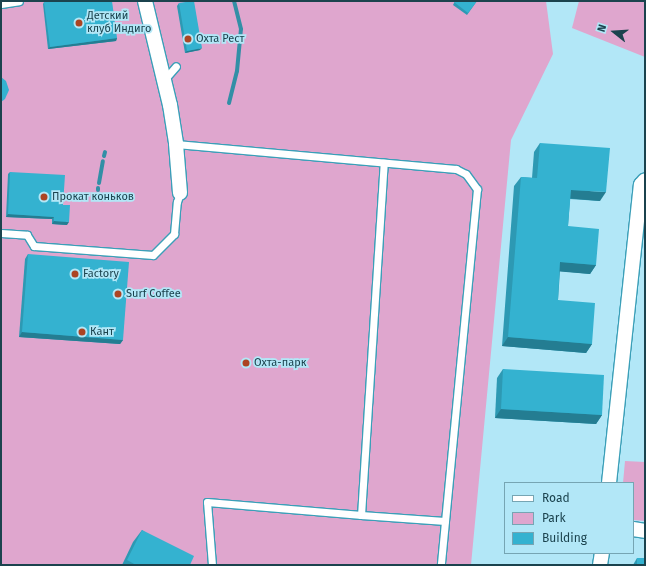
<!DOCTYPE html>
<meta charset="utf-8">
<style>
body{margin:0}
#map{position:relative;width:646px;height:566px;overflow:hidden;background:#b2e7f7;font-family:"Fira Sans",sans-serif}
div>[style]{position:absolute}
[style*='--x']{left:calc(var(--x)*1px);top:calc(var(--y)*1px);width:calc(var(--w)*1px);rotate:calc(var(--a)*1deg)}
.green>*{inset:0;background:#dfa6ce}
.stream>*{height:4px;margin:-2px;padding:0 2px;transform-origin:2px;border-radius:2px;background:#328fa6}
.roads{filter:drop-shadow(1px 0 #3b9fb8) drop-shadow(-1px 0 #3b9fb8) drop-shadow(0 1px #3b9fb8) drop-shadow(0 -1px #3b9fb8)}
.lane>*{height:7px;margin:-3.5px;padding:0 3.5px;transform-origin:3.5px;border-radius:3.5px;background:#fff}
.street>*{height:14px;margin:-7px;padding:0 7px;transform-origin:7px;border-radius:7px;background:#fff}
.wall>*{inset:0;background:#2d99b3}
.shaded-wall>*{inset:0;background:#247d92}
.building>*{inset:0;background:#34b2d0}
.dots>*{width:11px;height:11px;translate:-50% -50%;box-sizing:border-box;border:2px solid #b2e7f7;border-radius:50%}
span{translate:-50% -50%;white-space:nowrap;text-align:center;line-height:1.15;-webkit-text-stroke:3.5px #b2e7f7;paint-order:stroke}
.poi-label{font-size:11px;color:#1b434e}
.left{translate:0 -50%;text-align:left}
.frame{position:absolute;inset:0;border:2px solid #1b434e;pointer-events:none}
.legend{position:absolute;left:504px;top:482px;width:130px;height:72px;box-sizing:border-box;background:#b2e7f7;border:1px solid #76a5b3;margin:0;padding:5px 7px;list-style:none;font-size:12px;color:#1b434e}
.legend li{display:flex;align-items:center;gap:8px;height:20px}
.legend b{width:20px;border:1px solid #76a5b3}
.north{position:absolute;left:594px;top:12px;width:40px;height:40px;-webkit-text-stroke:3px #b2e7f7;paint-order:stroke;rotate:287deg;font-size:11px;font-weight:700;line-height:16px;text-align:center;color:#1b434e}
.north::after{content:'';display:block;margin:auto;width:14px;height:18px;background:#1b434e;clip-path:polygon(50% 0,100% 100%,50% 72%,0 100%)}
</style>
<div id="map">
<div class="green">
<i style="clip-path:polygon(1px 1px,546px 1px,553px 54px,511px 140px,471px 565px,1px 565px)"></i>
<i style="clip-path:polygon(579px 1px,645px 1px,645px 57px,572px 28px)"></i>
<i style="clip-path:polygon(625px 461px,645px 462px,645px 521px,633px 520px,633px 483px,623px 483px)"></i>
</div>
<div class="stream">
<i style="--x:229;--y:103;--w:33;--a:-76"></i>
<i style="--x:237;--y:71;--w:42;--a:-84.6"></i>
<i style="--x:241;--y:29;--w:29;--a:-104"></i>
<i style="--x:104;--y:156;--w:4;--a:-76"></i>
<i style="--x:99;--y:183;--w:22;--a:-80"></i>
<i style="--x:98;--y:190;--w:2;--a:-90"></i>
</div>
<div class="roads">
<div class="lane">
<i style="--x:1;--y:4;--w:18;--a:-9"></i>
<i style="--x:164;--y:80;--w:18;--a:-49"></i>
<i style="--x:176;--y:144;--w:281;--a:5.1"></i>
<i style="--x:456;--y:169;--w:11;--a:27"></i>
<i style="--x:466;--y:174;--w:19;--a:54"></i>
<i style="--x:477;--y:189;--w:378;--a:95.5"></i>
<i style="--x:1;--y:233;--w:26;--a:4"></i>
<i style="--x:27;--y:235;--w:13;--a:58"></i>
<i style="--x:34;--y:246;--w:119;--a:4.3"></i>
<i style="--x:153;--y:255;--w:30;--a:-45"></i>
<i style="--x:174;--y:234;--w:32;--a:-85"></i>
<i style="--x:177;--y:202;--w:9;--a:-72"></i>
<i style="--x:361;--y:515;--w:84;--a:4.1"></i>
<i style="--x:212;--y:565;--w:63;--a:-94.5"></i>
<i style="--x:207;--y:502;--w:155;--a:4.8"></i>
<i style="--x:361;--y:515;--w:353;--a:-86.3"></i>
</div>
<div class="street">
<i style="--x:145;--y:1;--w:107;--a:76.5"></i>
<i style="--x:170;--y:105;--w:39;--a:81"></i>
<i style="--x:176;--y:144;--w:49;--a:85.3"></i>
<i style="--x:609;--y:483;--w:300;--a:-83.9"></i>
<i style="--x:641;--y:185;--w:6;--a:-51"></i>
<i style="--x:633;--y:529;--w:12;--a:9"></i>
<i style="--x:600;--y:565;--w:12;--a:-81"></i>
</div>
</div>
<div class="wall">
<i style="clip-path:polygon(455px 1px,477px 1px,467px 15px,453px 5px)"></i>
<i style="clip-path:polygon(44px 2px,117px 38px,116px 41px,48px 49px,43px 4px)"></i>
<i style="clip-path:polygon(179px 3px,200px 50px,185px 53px,177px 6px)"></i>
<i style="clip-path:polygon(540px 143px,600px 201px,570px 199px,568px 226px,596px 265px,590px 274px,560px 271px,558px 300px,592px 344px,586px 353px,502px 346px,514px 186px,521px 177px,532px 178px,534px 152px)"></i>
<i style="clip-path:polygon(10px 172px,63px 205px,67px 225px,52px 224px,52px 219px,6px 217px,8px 174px)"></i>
<i style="clip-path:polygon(28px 254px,123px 340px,120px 344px,19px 337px,25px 259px)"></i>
<i style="clip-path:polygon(503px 369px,602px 415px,596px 424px,495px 418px,497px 378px)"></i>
<i style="clip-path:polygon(142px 530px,190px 565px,122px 565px,133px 542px)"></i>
<i style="clip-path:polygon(637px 558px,645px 565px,633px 565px)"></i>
</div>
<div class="shaded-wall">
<i style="clip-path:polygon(117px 38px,116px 41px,48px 49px,50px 47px)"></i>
<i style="clip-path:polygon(202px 48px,200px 50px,185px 53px,187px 51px)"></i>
<i style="clip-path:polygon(571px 190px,606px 192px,600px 201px,565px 198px)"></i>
<i style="clip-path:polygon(8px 214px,54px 217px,52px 219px,6px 217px)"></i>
<i style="clip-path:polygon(54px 221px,69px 222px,67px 225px,52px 224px)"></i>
<i style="clip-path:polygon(560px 262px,596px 265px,590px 274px,554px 271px)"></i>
<i style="clip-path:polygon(22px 332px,123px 340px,120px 344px,19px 337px)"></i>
<i style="clip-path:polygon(508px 337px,592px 344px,586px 353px,502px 346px)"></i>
<i style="clip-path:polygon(501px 409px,602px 415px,596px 424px,495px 418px)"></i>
</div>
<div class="building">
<i style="clip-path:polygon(53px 1px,112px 1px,117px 38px,50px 47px,44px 2px)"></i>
<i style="clip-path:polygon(192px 1px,194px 1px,202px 48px,187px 51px,179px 3px)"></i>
<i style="clip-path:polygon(455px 1px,477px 1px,468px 13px,454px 2px)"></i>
<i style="clip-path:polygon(1px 77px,6px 81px,9px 90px,5px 99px,1px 102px)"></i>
<i style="clip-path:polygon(540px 143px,610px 148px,606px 192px,571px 190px,568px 226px,599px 229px,596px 265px,560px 262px,558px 300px,595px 303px,592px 344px,508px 337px,521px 177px,537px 178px)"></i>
<i style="clip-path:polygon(10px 172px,65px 175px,63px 205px,70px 205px,69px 222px,54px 221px,54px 217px,8px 214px)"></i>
<i style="clip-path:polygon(28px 254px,129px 262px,123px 340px,22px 332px)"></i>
<i style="clip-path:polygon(503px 369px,604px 375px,602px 415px,501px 409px)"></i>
<i style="clip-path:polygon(142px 530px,194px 556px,190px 565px,136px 565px,127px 560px)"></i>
<i style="clip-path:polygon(637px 558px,645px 558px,645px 565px,637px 565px)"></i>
</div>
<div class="dots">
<i style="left:79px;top:23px;background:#ac4423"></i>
<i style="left:188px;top:39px;background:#ac4423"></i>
<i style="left:44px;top:197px;background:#ac4423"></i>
<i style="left:75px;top:274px;background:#ac4423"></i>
<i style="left:118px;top:294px;background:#ac4423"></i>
<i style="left:82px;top:332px;background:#ac4423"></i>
<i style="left:246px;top:363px;background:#ac4423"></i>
</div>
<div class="poi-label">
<span class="left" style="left:87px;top:23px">Детский<br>клуб Индиго</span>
<span class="left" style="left:196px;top:39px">Охта Рест</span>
<span class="left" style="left:52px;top:197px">Прокат коньков</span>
<span class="left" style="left:83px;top:274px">Factory</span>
<span class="left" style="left:126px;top:294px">Surf Coffee</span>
<span class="left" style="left:90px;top:332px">Кант</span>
<span class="left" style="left:254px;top:363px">Охта-парк</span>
</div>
<div class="frame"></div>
<ul class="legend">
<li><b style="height:5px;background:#fff"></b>Road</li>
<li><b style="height:11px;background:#dfa6ce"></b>Park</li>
<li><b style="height:11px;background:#34b2d0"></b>Building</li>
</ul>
<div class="north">N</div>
</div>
